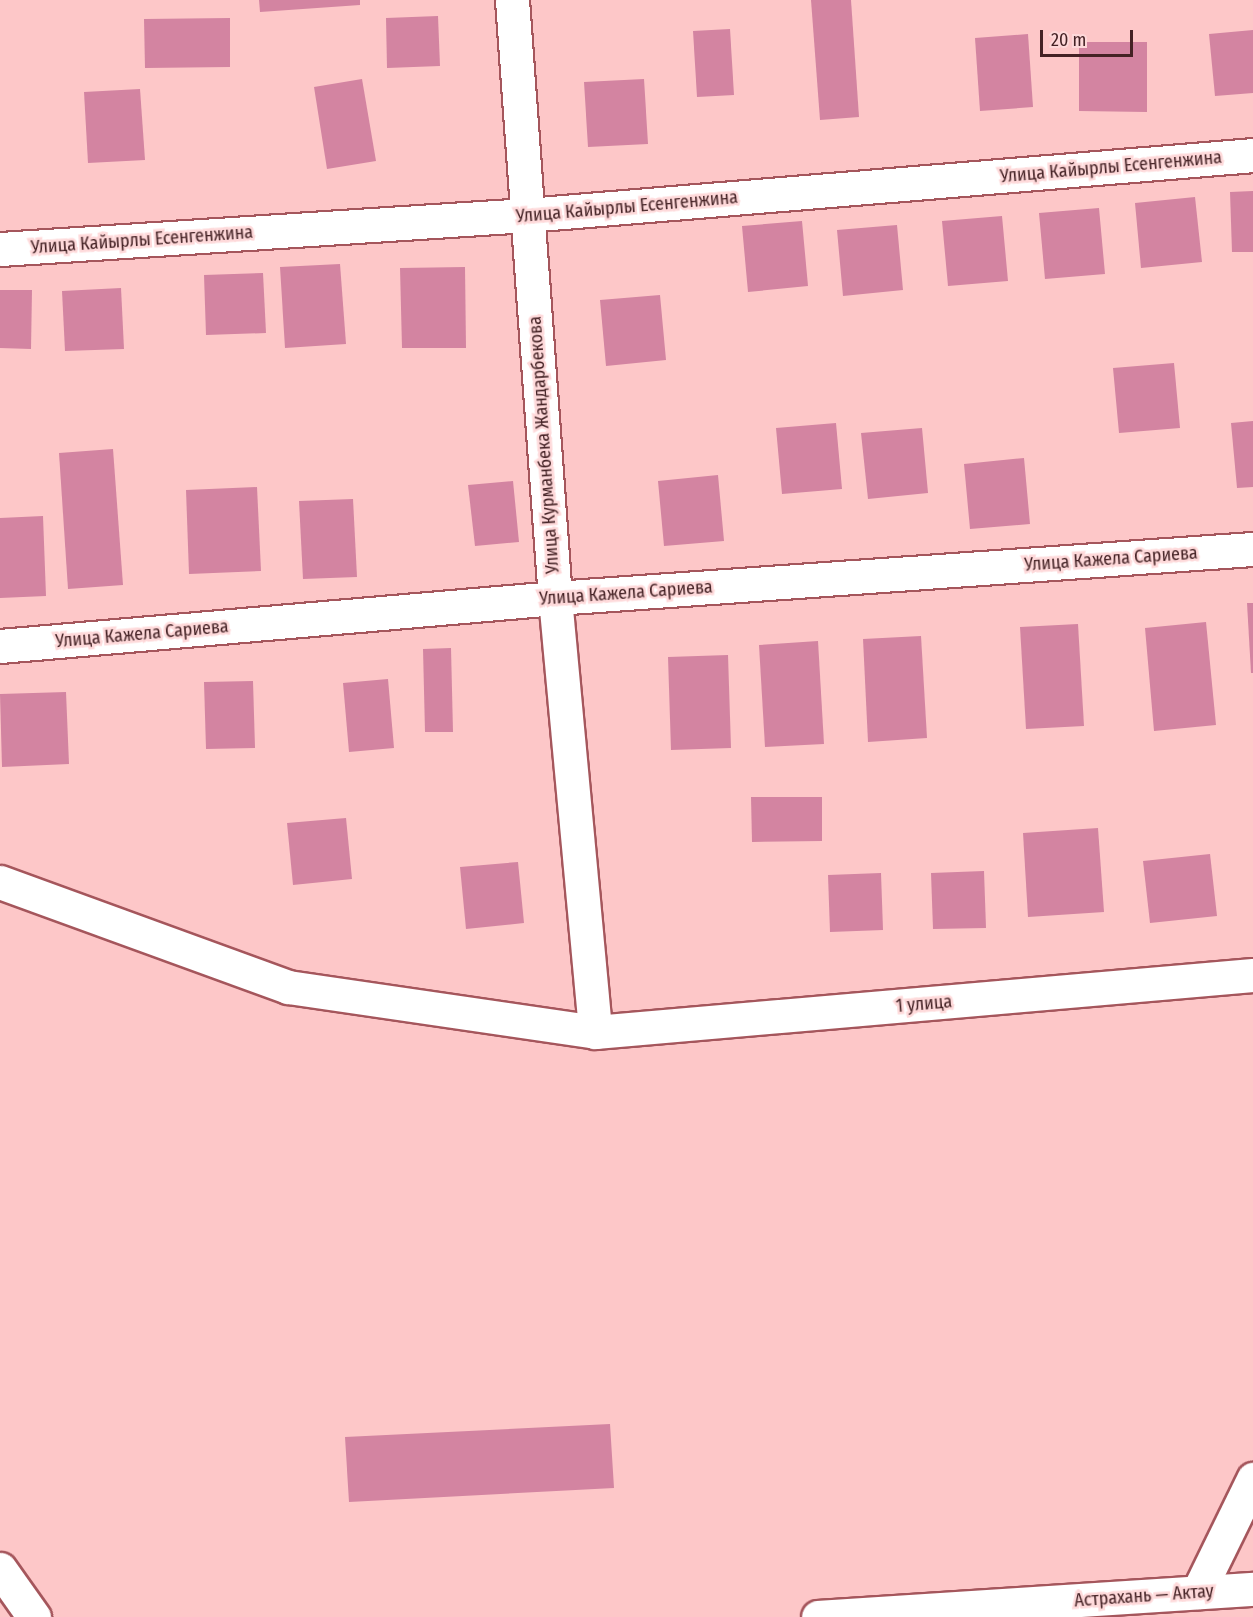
<!DOCTYPE html>
<meta charset="utf-8">
<style>
body{margin:0}
#map{position:relative;width:1253px;height:1617px;overflow:hidden;background:#fdc7c8;font-family:"Fira Sans Condensed",sans-serif}
div>[style]{position:absolute}
[style*='--x']{left:calc(var(--x)*1px);top:calc(var(--y)*1px);width:calc(var(--w)*1px);rotate:calc(var(--a)*1deg)}
.building>*{inset:0;background:#d384a1}
.roads{filter:drop-shadow(2px 0 #a5565c) drop-shadow(-2px 0 #a5565c) drop-shadow(0 2px #a5565c) drop-shadow(0 -2px #a5565c)}
.minor>*{height:33px;margin:-16.5px;padding:0 16.5px;transform-origin:16.5px;border-radius:16.5px;background:#fff}
.highway>*{height:33px;margin:-16.5px;padding:0 16.5px;transform-origin:16.5px;border-radius:16.5px;background:#fff}
span{translate:-50% -50%;white-space:nowrap;text-align:center;line-height:1.15;-webkit-text-stroke:5px #fed9da;paint-order:stroke}
.street-label{font-size:18px;color:#442225}
.scale{position:absolute;left:1040px;top:30px;width:93px;height:27px;box-sizing:border-box;border:3px solid #442225;border-top:0;padding-left:8px;font-size:18px;line-height:21px;white-space:nowrap;color:#442225;-webkit-text-stroke:4px #fed9da;paint-order:stroke}
</style>
<div id="map">
<div class="building">
<i style="clip-path:polygon(259px 0,360px 0,360px 5px,260px 12px)"></i>
<i style="clip-path:polygon(811px 0,851px 0,859px 117px,820px 120px)"></i>
<i style="clip-path:polygon(438px 16px,440px 66px,387px 68px,386px 18px)"></i>
<i style="clip-path:polygon(230px 18px,230px 67px,145px 68px,144px 19px)"></i>
<i style="clip-path:polygon(730px 29px,734px 95px,697px 97px,693px 31px)"></i>
<i style="clip-path:polygon(1253px 30px,1253px 93px,1215px 96px,1209px 34px)"></i>
<i style="clip-path:polygon(1028px 34px,1033px 107px,980px 111px,975px 38px)"></i>
<i style="clip-path:polygon(1079px 42px,1147px 42px,1147px 112px,1079px 111px)"></i>
<i style="clip-path:polygon(362px 79px,376px 161px,327px 169px,314px 87px)"></i>
<i style="clip-path:polygon(644px 79px,648px 144px,588px 147px,584px 82px)"></i>
<i style="clip-path:polygon(140px 89px,145px 160px,88px 163px,84px 92px)"></i>
<i style="clip-path:polygon(1253px 191px,1253px 252px,1232px 252px,1230px 192px)"></i>
<i style="clip-path:polygon(1195px 197px,1202px 262px,1141px 268px,1135px 203px)"></i>
<i style="clip-path:polygon(1099px 208px,1105px 274px,1045px 279px,1039px 213px)"></i>
<i style="clip-path:polygon(1002px 216px,1008px 281px,948px 286px,942px 221px)"></i>
<i style="clip-path:polygon(802px 221px,808px 286px,748px 292px,742px 226px)"></i>
<i style="clip-path:polygon(897px 225px,903px 290px,843px 296px,837px 230px)"></i>
<i style="clip-path:polygon(340px 264px,346px 344px,285px 348px,280px 267px)"></i>
<i style="clip-path:polygon(465px 267px,466px 348px,402px 348px,400px 268px)"></i>
<i style="clip-path:polygon(263px 273px,266px 333px,206px 335px,204px 275px)"></i>
<i style="clip-path:polygon(121px 288px,124px 349px,65px 351px,62px 291px)"></i>
<i style="clip-path:polygon(0 290px,32px 290px,31px 349px,0 348px)"></i>
<i style="clip-path:polygon(660px 295px,666px 360px,606px 366px,600px 300px)"></i>
<i style="clip-path:polygon(1174px 363px,1180px 428px,1119px 433px,1113px 368px)"></i>
<i style="clip-path:polygon(1253px 421px,1253px 487px,1237px 488px,1231px 423px)"></i>
<i style="clip-path:polygon(836px 423px,842px 489px,782px 494px,776px 428px)"></i>
<i style="clip-path:polygon(922px 428px,928px 493px,868px 499px,861px 433px)"></i>
<i style="clip-path:polygon(113px 449px,123px 585px,68px 589px,59px 453px)"></i>
<i style="clip-path:polygon(1024px 458px,1030px 524px,970px 529px,964px 464px)"></i>
<i style="clip-path:polygon(718px 475px,724px 541px,664px 546px,658px 481px)"></i>
<i style="clip-path:polygon(513px 481px,519px 542px,475px 546px,468px 485px)"></i>
<i style="clip-path:polygon(257px 487px,261px 571px,189px 574px,186px 490px)"></i>
<i style="clip-path:polygon(353px 499px,357px 577px,303px 579px,299px 501px)"></i>
<i style="clip-path:polygon(43px 516px,46px 596px,0 598px,0 518px)"></i>
<i style="clip-path:polygon(1247px 603px,1253px 603px,1253px 673px,1251px 673px)"></i>
<i style="clip-path:polygon(1206px 622px,1216px 725px,1154px 731px,1145px 628px)"></i>
<i style="clip-path:polygon(1078px 624px,1084px 726px,1026px 729px,1020px 627px)"></i>
<i style="clip-path:polygon(921px 636px,927px 738px,868px 742px,863px 639px)"></i>
<i style="clip-path:polygon(818px 641px,824px 744px,765px 747px,759px 645px)"></i>
<i style="clip-path:polygon(451px 648px,453px 732px,425px 732px,423px 649px)"></i>
<i style="clip-path:polygon(728px 655px,731px 748px,671px 750px,668px 657px)"></i>
<i style="clip-path:polygon(388px 679px,394px 748px,349px 752px,343px 683px)"></i>
<i style="clip-path:polygon(253px 681px,255px 748px,206px 749px,204px 682px)"></i>
<i style="clip-path:polygon(66px 692px,69px 764px,2px 767px,0 694px)"></i>
<i style="clip-path:polygon(751px 797px,822px 797px,822px 841px,752px 842px)"></i>
<i style="clip-path:polygon(346px 818px,352px 879px,293px 885px,287px 823px)"></i>
<i style="clip-path:polygon(1098px 828px,1104px 912px,1028px 917px,1023px 833px)"></i>
<i style="clip-path:polygon(1210px 854px,1217px 916px,1150px 923px,1143px 861px)"></i>
<i style="clip-path:polygon(518px 862px,524px 923px,466px 929px,460px 867px)"></i>
<i style="clip-path:polygon(984px 871px,986px 928px,933px 929px,931px 873px)"></i>
<i style="clip-path:polygon(881px 873px,883px 930px,830px 932px,828px 875px)"></i>
<i style="clip-path:polygon(610px 1424px,614px 1488px,349px 1502px,345px 1437px)"></i>
</div>
<div class="roads">
<div class="minor">
<i style="--x:512;--y:0;--w:600;--a:85.89"></i>
<i style="--x:555;--y:598;--w:436;--a:84.7"></i>
<i style="--x:0;--y:249;--w:528;--a:-3.69"></i>
<i style="--x:527;--y:215;--w:728;--a:-4.72"></i>
<i style="--x:0;--y:646;--w:557;--a:-4.94"></i>
<i style="--x:555;--y:598;--w:700;--a:-4.02"></i>
<i style="--x:0;--y:882;--w:307;--a:20"></i>
<i style="--x:288;--y:987;--w:310;--a:8.3"></i>
<i style="--x:595;--y:1032;--w:660;--a:-4.95"></i>
<i style="--x:0;--y:1569;--w:59;--a:54.7"></i>
<i style="--x:1198;--y:1592;--w:126;--a:-64"></i>
</div>
<div class="highway">
<i style="--x:818;--y:1617;--w:436;--a:-3.7"></i>
</div>
</div>
<div class="street-label">
<span style="left:1111px;top:167px;rotate:-5deg">Улица Кайырлы Есенгенжина</span>
<span style="left:627px;top:207px;rotate:-5deg">Улица Кайырлы Есенгенжина</span>
<span style="left:142px;top:240px;rotate:-4deg">Улица Кайырлы Есенгенжина</span>
<span style="left:544px;top:445px;rotate:-94deg">Улица Курманбека Жандарбекова</span>
<span style="left:1111px;top:559px;rotate:-4deg">Улица Кажела Сариева</span>
<span style="left:626px;top:593px;rotate:-4deg">Улица Кажела Сариева</span>
<span style="left:142px;top:634px;rotate:-5deg">Улица Кажела Сариева</span>
<span style="left:924px;top:1004px;rotate:-5deg">1 улица</span>
<span style="left:1144px;top:1596px;rotate:-4deg">Астрахань — Актау</span>
</div>
<div class="scale">20 m</div>
</div>
